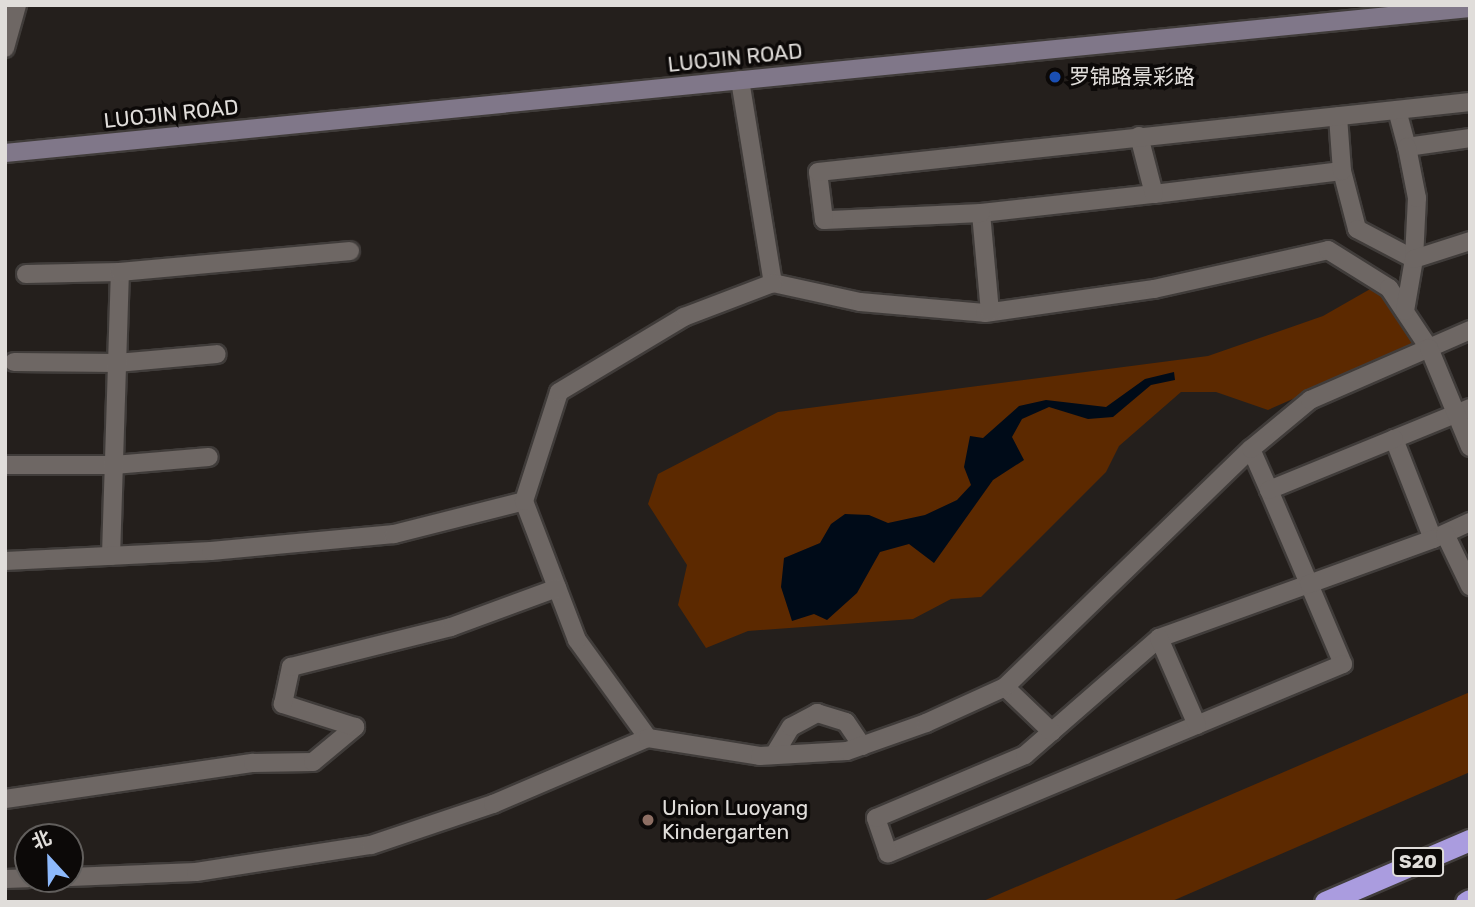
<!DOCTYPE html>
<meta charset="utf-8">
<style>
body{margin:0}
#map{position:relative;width:1475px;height:907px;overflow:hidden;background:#241f1c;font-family:Rubik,"Noto Sans SC",sans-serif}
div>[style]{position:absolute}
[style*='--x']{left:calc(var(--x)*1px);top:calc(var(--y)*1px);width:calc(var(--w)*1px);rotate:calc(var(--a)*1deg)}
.green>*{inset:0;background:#5c2900}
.water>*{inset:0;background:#000b18}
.roads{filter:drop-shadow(2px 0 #403c3a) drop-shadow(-2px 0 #403c3a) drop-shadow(0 2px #403c3a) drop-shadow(0 -2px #403c3a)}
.street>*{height:18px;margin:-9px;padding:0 9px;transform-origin:9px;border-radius:9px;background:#6e6764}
.secondary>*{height:18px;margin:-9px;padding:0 9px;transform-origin:9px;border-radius:9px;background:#807789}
.highway>*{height:21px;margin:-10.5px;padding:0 10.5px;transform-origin:10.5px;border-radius:10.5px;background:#aa9cdf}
.dots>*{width:19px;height:19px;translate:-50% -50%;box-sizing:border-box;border:4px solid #0c0908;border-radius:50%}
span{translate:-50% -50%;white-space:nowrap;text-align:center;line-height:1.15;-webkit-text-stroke:7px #0c0908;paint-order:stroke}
.shield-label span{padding:2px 5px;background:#0c0908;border:2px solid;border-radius:5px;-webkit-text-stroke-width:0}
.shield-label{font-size:19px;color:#e0ddda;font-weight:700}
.street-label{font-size:21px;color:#e0ddda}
.poi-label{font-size:21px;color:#e0ddda}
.left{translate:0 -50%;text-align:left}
.frame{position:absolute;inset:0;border:7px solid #e0ddda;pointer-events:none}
.north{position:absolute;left:14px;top:823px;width:70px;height:70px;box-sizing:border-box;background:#0c0908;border:2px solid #615e5c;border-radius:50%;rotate:338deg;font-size:19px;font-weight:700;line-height:28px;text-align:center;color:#e0ddda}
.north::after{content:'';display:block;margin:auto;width:24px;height:32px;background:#8db9fc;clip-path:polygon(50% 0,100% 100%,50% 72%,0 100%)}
</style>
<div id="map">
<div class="green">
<i style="clip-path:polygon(1372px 288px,1387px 299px,1418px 344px,1268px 410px,1216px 392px,1181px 392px,1119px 446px,1106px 472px,981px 597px,951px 599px,913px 619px,748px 631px,706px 648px,678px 605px,687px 565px,648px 504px,658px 474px,778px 412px,1208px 356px,1323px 316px)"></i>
<i style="clip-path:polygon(1470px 692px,1470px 772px,1170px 902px,981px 902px)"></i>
</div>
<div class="water">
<i style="clip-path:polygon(1174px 372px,1175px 380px,1151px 385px,1113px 417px,1088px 419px,1049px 407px,1022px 419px,1012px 437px,1024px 460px,993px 480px,934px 563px,909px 544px,880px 552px,857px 593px,827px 620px,814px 614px,792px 621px,781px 587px,784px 558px,820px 543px,831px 524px,845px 514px,869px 515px,888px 523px,925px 515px,957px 500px,971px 485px,964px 467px,970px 436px,983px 438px,1019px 406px,1046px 400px,1106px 407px,1145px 379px)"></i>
</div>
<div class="roads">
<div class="street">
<i style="--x:5;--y:48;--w:45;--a:-74.4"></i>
<i style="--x:740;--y:80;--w:206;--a:80.8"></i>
<i style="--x:773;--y:283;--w:89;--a:12.3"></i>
<i style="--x:860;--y:302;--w:125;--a:5"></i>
<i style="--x:985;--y:313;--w:171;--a:-8.1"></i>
<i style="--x:1154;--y:289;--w:178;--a:-12.6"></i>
<i style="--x:1328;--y:250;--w:72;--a:31.9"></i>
<i style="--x:1389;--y:288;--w:72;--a:56.3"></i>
<i style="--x:1429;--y:348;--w:45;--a:-23.7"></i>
<i style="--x:1397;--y:110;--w:38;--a:75"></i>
<i style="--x:1407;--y:147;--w:64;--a:-8.1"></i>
<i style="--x:1342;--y:171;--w:60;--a:75.5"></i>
<i style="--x:1357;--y:229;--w:64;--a:27.8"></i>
<i style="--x:1414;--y:259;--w:61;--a:-87.2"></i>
<i style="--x:1417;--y:198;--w:52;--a:-101.1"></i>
<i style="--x:1154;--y:194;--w:189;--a:-7"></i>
<i style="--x:1342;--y:171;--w:55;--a:-94.2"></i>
<i style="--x:981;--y:213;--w:174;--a:-6.3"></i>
<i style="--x:1154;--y:194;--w:60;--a:-104.5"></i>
<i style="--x:26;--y:274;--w:94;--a:-1.2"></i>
<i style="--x:1405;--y:311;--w:53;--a:-80.2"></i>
<i style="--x:1414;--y:259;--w:59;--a:-17.8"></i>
<i style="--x:990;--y:312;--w:99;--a:-95.2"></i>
<i style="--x:981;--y:213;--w:157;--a:177.4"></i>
<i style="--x:824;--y:220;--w:48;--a:-97.1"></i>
<i style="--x:818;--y:172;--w:656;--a:-6.13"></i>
<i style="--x:14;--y:362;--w:103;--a:0.6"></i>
<i style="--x:117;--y:363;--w:100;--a:-5.1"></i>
<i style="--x:1470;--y:408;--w:82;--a:157.8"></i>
<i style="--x:1394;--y:439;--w:107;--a:68.7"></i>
<i style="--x:1433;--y:539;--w:41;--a:-24.7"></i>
<i style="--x:1251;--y:449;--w:45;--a:66.3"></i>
<i style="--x:1269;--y:490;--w:102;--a:66.9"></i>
<i style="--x:1309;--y:584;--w:87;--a:67"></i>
<i style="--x:1343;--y:664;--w:493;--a:157.4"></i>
<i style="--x:888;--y:853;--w:37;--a:-109"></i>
<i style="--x:876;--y:818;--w:162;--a:-22.9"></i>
<i style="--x:1025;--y:755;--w:178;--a:-41.1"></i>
<i style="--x:1159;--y:638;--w:159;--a:-19.8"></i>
<i style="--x:1309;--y:584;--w:132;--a:-19.9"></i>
<i style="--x:5;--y:465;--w:109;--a:0"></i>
<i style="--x:114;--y:465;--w:95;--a:-4.8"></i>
<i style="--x:1269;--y:490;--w:135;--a:-22.2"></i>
<i style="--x:1445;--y:534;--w:58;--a:64.3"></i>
<i style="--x:111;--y:556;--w:284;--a:-88.2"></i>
<i style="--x:120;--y:272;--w:231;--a:-5.2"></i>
<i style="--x:5;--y:561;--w:206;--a:-2.8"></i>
<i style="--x:211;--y:551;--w:184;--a:-5.3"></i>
<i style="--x:394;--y:534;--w:134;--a:-14.2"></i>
<i style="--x:1159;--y:638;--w:95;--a:66.4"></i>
<i style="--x:1005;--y:687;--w:65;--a:43.8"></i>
<i style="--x:648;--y:738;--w:121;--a:-125.9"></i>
<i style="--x:577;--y:640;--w:149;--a:-110.9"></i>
<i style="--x:524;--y:501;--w:114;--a:-72.2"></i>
<i style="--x:559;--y:392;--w:146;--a:-31"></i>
<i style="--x:684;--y:317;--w:95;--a:-20.9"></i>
<i style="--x:774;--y:755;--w:33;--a:-59"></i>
<i style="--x:791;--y:727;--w:30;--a:-28"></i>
<i style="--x:817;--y:713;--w:30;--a:17"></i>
<i style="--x:846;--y:722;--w:29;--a:56"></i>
<i style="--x:5;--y:799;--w:251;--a:-8.3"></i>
<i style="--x:253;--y:763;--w:60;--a:-1"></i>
<i style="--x:313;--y:762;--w:55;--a:-39.8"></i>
<i style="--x:355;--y:727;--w:76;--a:-162.3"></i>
<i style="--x:283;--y:704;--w:38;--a:-78"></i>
<i style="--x:291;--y:667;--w:165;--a:-14"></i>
<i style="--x:451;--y:627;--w:113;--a:-20.2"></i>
<i style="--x:70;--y:877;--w:126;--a:-2.3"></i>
<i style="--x:196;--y:872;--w:177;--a:-8.8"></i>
<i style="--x:371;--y:845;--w:129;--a:-18.6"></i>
<i style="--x:493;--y:804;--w:168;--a:-23.1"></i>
<i style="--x:648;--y:738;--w:113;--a:9.1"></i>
<i style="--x:760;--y:756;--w:87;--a:-3.3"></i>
<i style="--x:847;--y:751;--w:84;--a:-19.5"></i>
<i style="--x:926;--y:723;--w:87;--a:-24.5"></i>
<i style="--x:1005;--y:687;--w:342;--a:-44.1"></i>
<i style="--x:1251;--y:449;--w:77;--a:-39.7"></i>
<i style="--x:1310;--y:400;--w:130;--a:-23.6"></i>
<i style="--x:1429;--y:348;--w:107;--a:67.5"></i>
<i style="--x:5;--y:879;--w:23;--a:-2"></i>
</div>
<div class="secondary">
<i style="--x:5;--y:153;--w:1472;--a:-5.65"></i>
</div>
<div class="highway">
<i style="--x:1325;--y:902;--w:158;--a:-23.2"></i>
<i style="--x:1466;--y:902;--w:4;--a:-27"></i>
</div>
</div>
<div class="dots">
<i style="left:1055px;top:77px;background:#1a4fb4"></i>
<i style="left:648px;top:820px;background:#8d6e63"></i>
</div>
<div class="shield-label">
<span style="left:1418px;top:862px">S20</span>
</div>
<div class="street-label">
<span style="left:735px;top:58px;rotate:-6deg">LUOJIN ROAD</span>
<span style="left:171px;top:114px;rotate:-6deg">LUOJIN ROAD</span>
</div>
<div class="poi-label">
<span class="left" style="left:1069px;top:77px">罗锦路景彩路</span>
<span class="left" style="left:662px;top:820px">Union Luoyang<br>Kindergarten</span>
</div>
<div class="frame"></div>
<div class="north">北</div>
</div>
